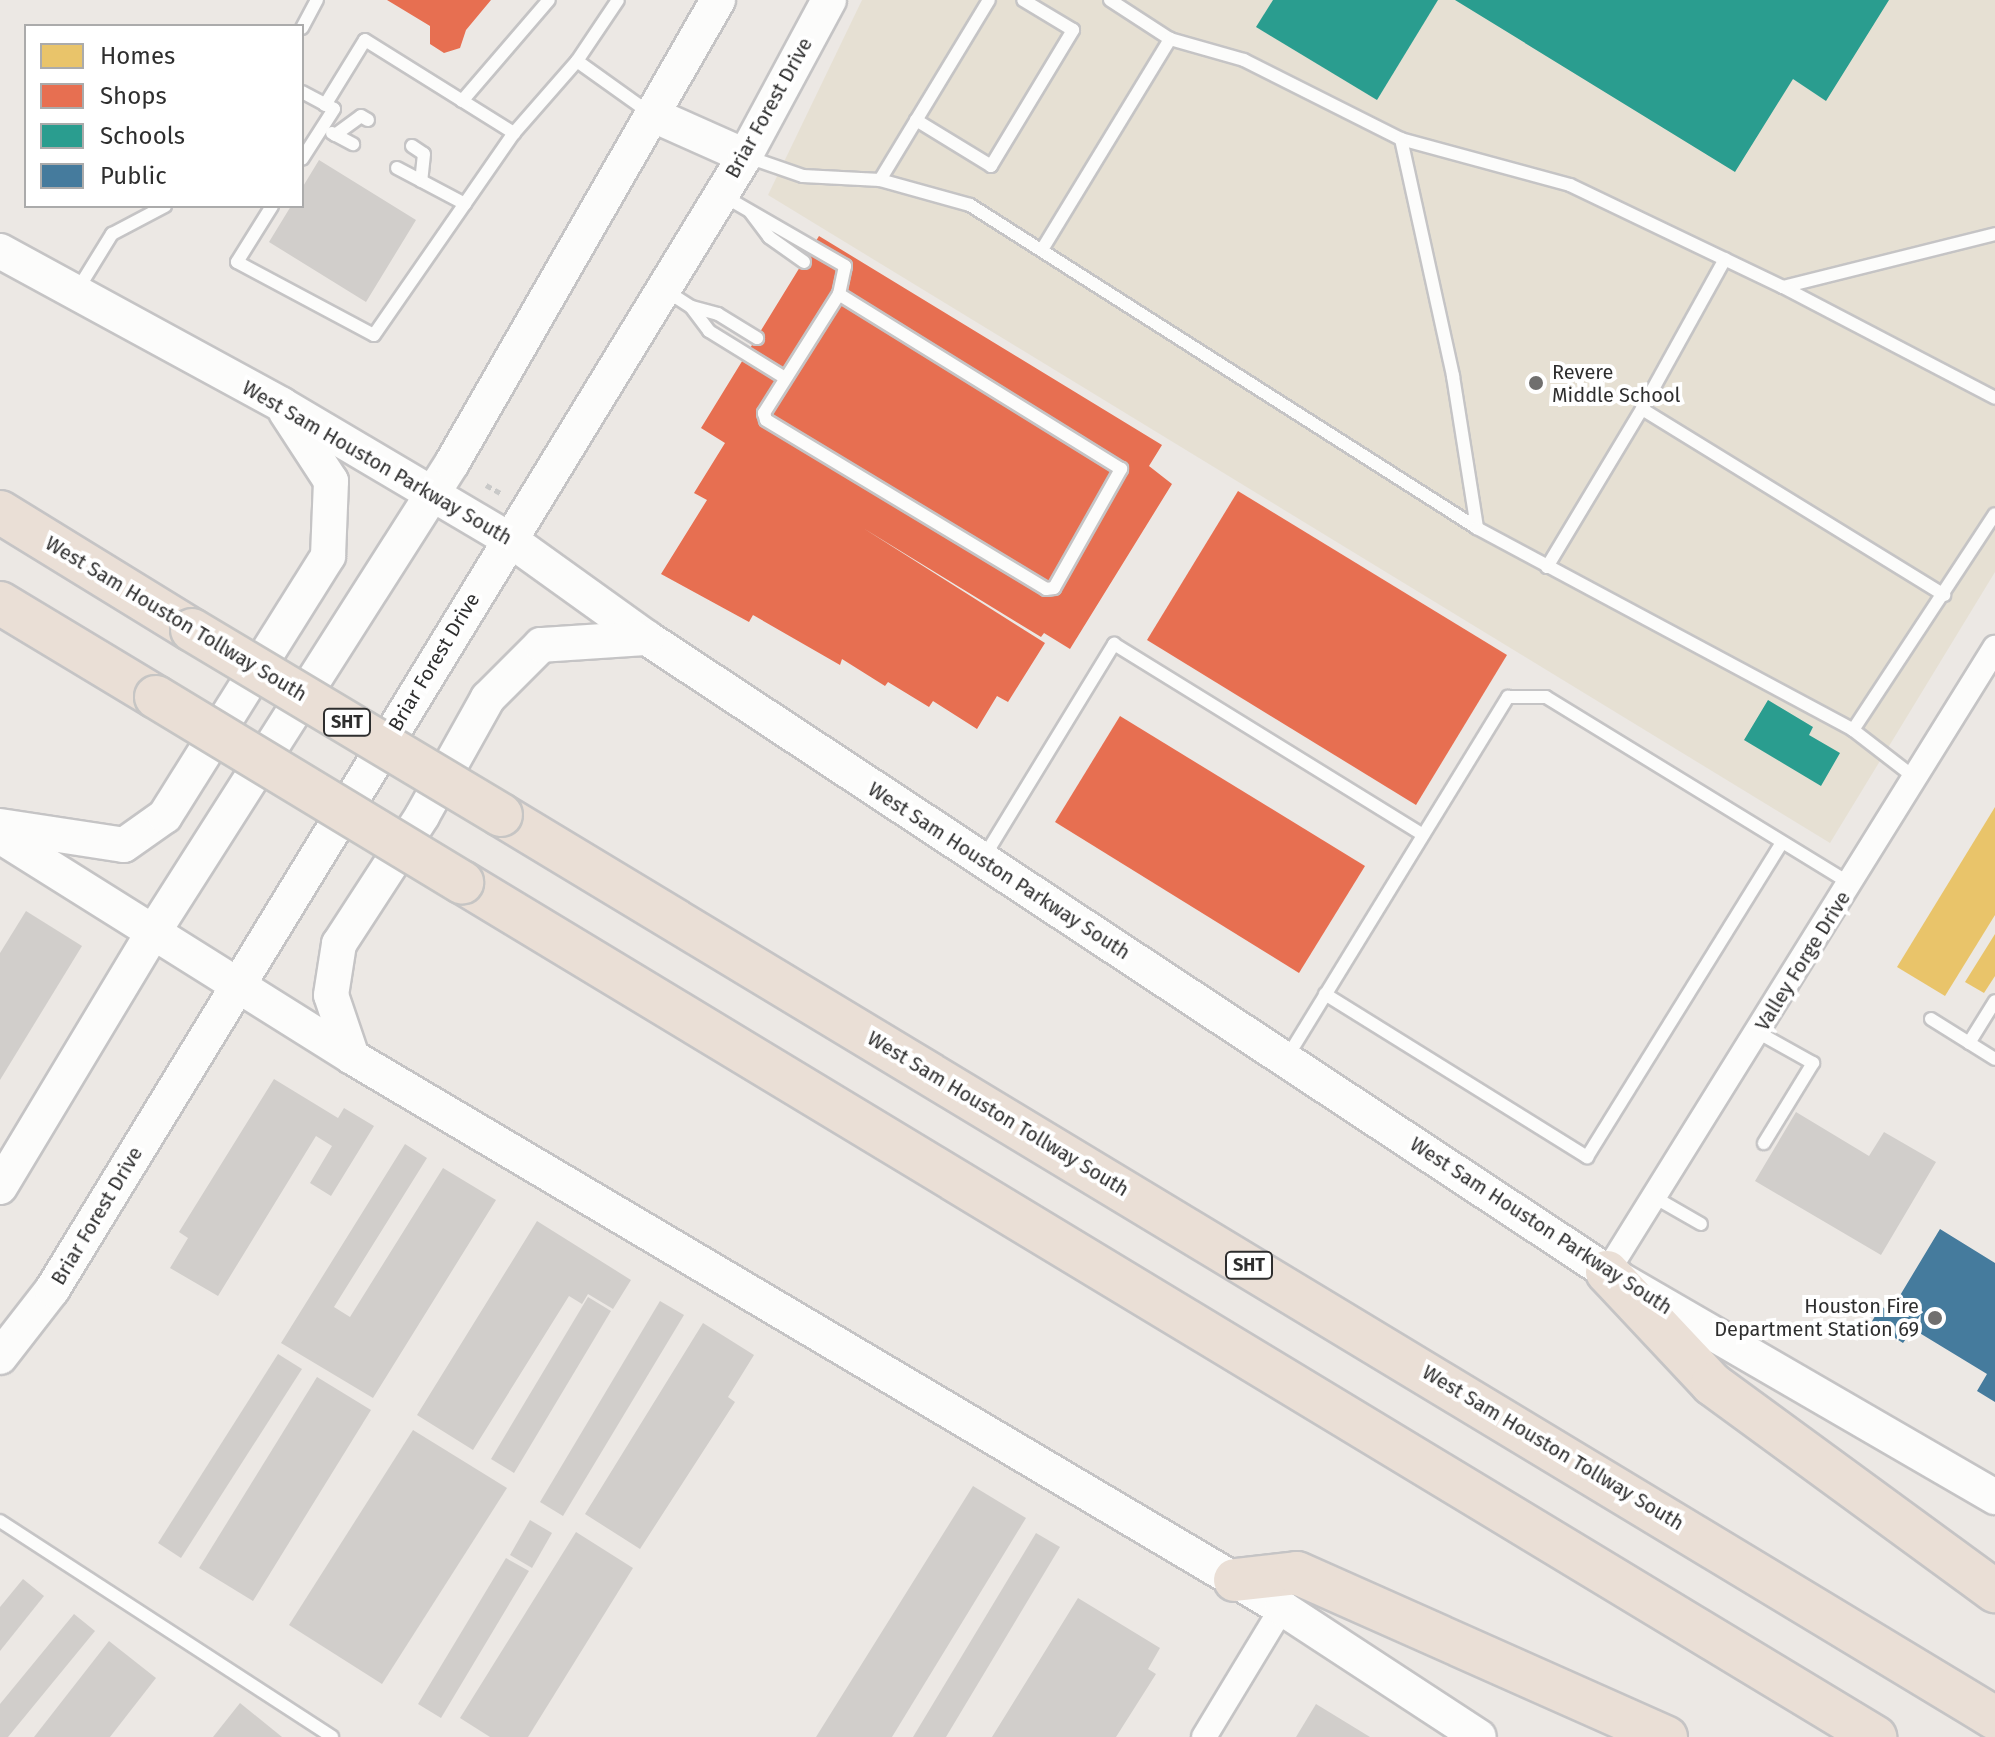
<!DOCTYPE html>
<style>
body{margin:0}
#map{position:relative;width:1995px;height:1737px;overflow:hidden;background:#ece8e4;font-family:"Fira Sans",sans-serif}
div>[style]{position:absolute}
[style*='--x']{left:calc(var(--x)*1px);top:calc(var(--y)*1px);width:calc(var(--w)*1px);rotate:calc(var(--a)*1deg)}
.education>*{inset:0;background:#e6e0d3}
.homes>*{inset:0;background:#e9c46a}
.shops>*{inset:0;background:#e76f51}
.schools>*{inset:0;background:#2a9d8f}
.public>*{inset:0;background:#457b9d}
.building>*{inset:0;background:#d1cecb}
.path>*{height:5px;margin-top:-2.5px;transform-origin:0;background:repeating-linear-gradient(90deg,#c9c9c8 0 6px,transparent 0 10px)}
.roads{filter:drop-shadow(2px 0 #c5c4c5) drop-shadow(-2px 0 #c5c4c5) drop-shadow(0 2px #c5c4c5) drop-shadow(0 -2px #c5c4c5)}
.lane>*{height:12px;margin:-6px;padding:0 6px;transform-origin:6px;border-radius:6px;background:#fcfcfb}
.street>*{height:24px;margin:-12px;padding:0 12px;transform-origin:12px;border-radius:12px;background:#fcfcfb}
.secondary>*{height:34px;margin:-17px;padding:0 17px;transform-origin:17px;border-radius:17px;background:#fcfcfb}
.highway>*{height:42px;margin:-21px;padding:0 21px;transform-origin:21px;border-radius:21px;background:#eadfd6}
.bridges{filter:drop-shadow(2px 0 #c6c5c4) drop-shadow(-2px 0 #c6c5c4) drop-shadow(0 2px #c6c5c4) drop-shadow(0 -2px #c6c5c4)}
.highway-bridge>*{height:42px;margin:-21px;padding:0 21px;transform-origin:21px;border-radius:21px;background:#eadfd6}
.dots>*{width:22px;height:22px;translate:-50% -50%;box-sizing:border-box;border:4px solid #fff;border-radius:50%}
span{translate:-50% -50%;white-space:nowrap;text-align:center;line-height:1.15;-webkit-text-stroke:8px #fff;paint-order:stroke}
.shield-label span{padding:2px 6px;background:#fff;border:2px solid;border-radius:6px;-webkit-text-stroke-width:0}
.shield-label{font-size:18px;color:#2e2e2e;font-weight:700}
.street-label{font-size:20px;color:#2e2e2e}
.poi-label{font-size:20px;color:#2e2e2e}
.left{translate:0 -50%;text-align:left}
.right{translate:-100% -50%;text-align:right}
.legend{position:absolute;left:24px;top:24px;width:280px;height:184px;box-sizing:border-box;background:#fff;border:2px solid #ababab;margin:0;padding:10px 14px;list-style:none;font-size:24px;color:#2e2e2e}
.legend li{display:flex;align-items:center;gap:16px;height:40px}
.legend b{width:40px;border:2px solid #ababab}
</style>
<div id="map">
<div class="education">
<i style="clip-path:polygon(862px 0,1995px 0,1995px 572px,1830px 843px,768px 195px)"></i>
</div>
<div class="homes">
<i style="clip-path:polygon(1995px 807px,1995px 915px,1945px 996px,1897px 967px)"></i>
<i style="clip-path:polygon(1995px 934px,1995px 976px,1984px 993px,1965px 982px)"></i>
</div>
<div class="shops">
<i style="clip-path:polygon(387px 0,491px 0,466px 30px,460px 48px,444px 53px,430px 44px,430px 26px)"></i>
<i style="clip-path:polygon(819px 236px,1162px 445px,1149px 466px,1172px 484px,1070px 649px,1044px 633px,1041px 637px,863px 528px,1045px 643px,1008px 702px,997px 696px,977px 729px,933px 701px,929px 707px,888px 682px,885px 686px,842px 659px,840px 665px,753px 615px,749px 622px,661px 574px,707px 500px,694px 493px,725px 443px,701px 428px)"></i>
<i style="clip-path:polygon(1238px 491px,1507px 655px,1416px 805px,1147px 640px)"></i>
<i style="clip-path:polygon(1120px 716px,1365px 866px,1299px 973px,1055px 822px)"></i>
</div>
<div class="schools">
<i style="clip-path:polygon(1273px 0,1438px 0,1377px 100px,1256px 27px)"></i>
<i style="clip-path:polygon(1455px 0,1889px 0,1826px 101px,1793px 79px,1735px 172px)"></i>
<i style="clip-path:polygon(1768px 700px,1813px 727px,1809px 735px,1840px 753px,1821px 786px,1744px 740px)"></i>
</div>
<div class="public">
<i style="clip-path:polygon(1940px 1229px,1995px 1263px,1995px 1402px,1977px 1391px,1987px 1374px,1913px 1329px,1903px 1343px,1871px 1323px,1881px 1306px,1890px 1312px)"></i>
</div>
<div class="building">
<i style="clip-path:polygon(319px 160px,416px 220px,366px 302px,269px 242px,291px 206px,302px 206px,302px 188px)"></i>
<i style="clip-path:polygon(26px 911px,82px 946px,0 1080px,0 953px)"></i>
<i style="clip-path:polygon(274px 1079px,338px 1118px,344px 1108px,374px 1126px,331px 1196px,310px 1183px,332px 1146px,316px 1136px,218px 1296px,170px 1268px,188px 1238px,179px 1232px)"></i>
<i style="clip-path:polygon(1796px 1112px,1869px 1156px,1884px 1132px,1936px 1162px,1881px 1255px,1755px 1181px)"></i>
<i style="clip-path:polygon(405px 1144px,427px 1158px,334px 1307px,350px 1317px,443px 1168px,496px 1200px,373px 1398px,281px 1343px)"></i>
<i style="clip-path:polygon(537px 1221px,631px 1280px,613px 1309px,588px 1294px,582px 1304px,569px 1296px,473px 1450px,417px 1415px)"></i>
<i style="clip-path:polygon(588px 1297px,611px 1311px,514px 1473px,491px 1459px)"></i>
<i style="clip-path:polygon(660px 1301px,684px 1315px,563px 1516px,540px 1502px)"></i>
<i style="clip-path:polygon(703px 1323px,754px 1355px,728px 1397px,735px 1402px,640px 1549px,585px 1514px)"></i>
<i style="clip-path:polygon(278px 1354px,302px 1369px,181px 1558px,158px 1543px)"></i>
<i style="clip-path:polygon(317px 1377px,371px 1410px,253px 1601px,199px 1568px)"></i>
<i style="clip-path:polygon(413px 1430px,507px 1488px,382px 1684px,289px 1625px)"></i>
<i style="clip-path:polygon(973px 1486px,1026px 1518px,892px 1737px,816px 1737px)"></i>
<i style="clip-path:polygon(530px 1520px,552px 1533px,532px 1568px,510px 1555px)"></i>
<i style="clip-path:polygon(576px 1532px,633px 1568px,528px 1737px,490px 1737px,460px 1718px)"></i>
<i style="clip-path:polygon(1036px 1533px,1060px 1547px,946px 1737px,913px 1737px)"></i>
<i style="clip-path:polygon(506px 1558px,529px 1571px,441px 1718px,418px 1704px)"></i>
<i style="clip-path:polygon(23px 1579px,44px 1596px,0 1651px,0 1607px)"></i>
<i style="clip-path:polygon(1078px 1598px,1160px 1648px,1148px 1669px,1156px 1674px,1116px 1737px,992px 1737px)"></i>
<i style="clip-path:polygon(74px 1614px,95px 1631px,8px 1737px,0 1737px,0 1704px)"></i>
<i style="clip-path:polygon(109px 1641px,156px 1678px,110px 1737px,34px 1737px)"></i>
<i style="clip-path:polygon(240px 1703px,282px 1737px,213px 1737px)"></i>
<i style="clip-path:polygon(1316px 1704px,1370px 1737px,1296px 1737px)"></i>
</div>
<div class="path">
<i style="--x:486;--y:485;--w:18;--a:29"></i>
</div>
<div class="roads">
<div class="lane">
<i style="--x:1110;--y:0;--w:72;--a:33"></i>
<i style="--x:1170;--y:39;--w:77;--a:15.8"></i>
<i style="--x:1244;--y:60;--w:176;--a:26.7"></i>
<i style="--x:1401;--y:139;--w:175;--a:15.2"></i>
<i style="--x:1570;--y:185;--w:236;--a:25.6"></i>
<i style="--x:1783;--y:287;--w:219;--a:-14"></i>
<i style="--x:302;--y:28;--w:32;--a:-62"></i>
<i style="--x:577;--y:61;--w:90;--a:35.5"></i>
<i style="--x:302;--y:92;--w:36;--a:28"></i>
<i style="--x:334;--y:109;--w:59;--a:122.6"></i>
<i style="--x:462;--y:101;--w:133;--a:-49.3"></i>
<i style="--x:325;--y:105;--w:76;--a:-58.4"></i>
<i style="--x:365;--y:40;--w:176;--a:32"></i>
<i style="--x:916;--y:120;--w:88;--a:31.5"></i>
<i style="--x:991;--y:166;--w:159;--a:-58.9"></i>
<i style="--x:1073;--y:30;--w:58;--a:-149"></i>
<i style="--x:332;--y:133;--w:24;--a:28"></i>
<i style="--x:335;--y:135;--w:32;--a:-36"></i>
<i style="--x:361;--y:116;--w:8;--a:30"></i>
<i style="--x:1401;--y:139;--w:243;--a:77.6"></i>
<i style="--x:1453;--y:376;--w:154;--a:81"></i>
<i style="--x:412;--y:146;--w:14;--a:34"></i>
<i style="--x:424;--y:154;--w:27;--a:96"></i>
<i style="--x:748;--y:157;--w:58;--a:19.1"></i>
<i style="--x:803;--y:176;--w:77;--a:3"></i>
<i style="--x:880;--y:180;--w:93;--a:15.5"></i>
<i style="--x:970;--y:205;--w:601;--a:32.5"></i>
<i style="--x:1477;--y:528;--w:427;--a:28.2"></i>
<i style="--x:1853;--y:730;--w:78;--a:37.7"></i>
<i style="--x:397;--y:168;--w:77;--a:27.9"></i>
<i style="--x:880;--y:180;--w:210;--a:-58.8"></i>
<i style="--x:722;--y:195;--w:142;--a:30"></i>
<i style="--x:845;--y:266;--w:29;--a:102"></i>
<i style="--x:839;--y:294;--w:141;--a:122.2"></i>
<i style="--x:764;--y:413;--w:7;--a:74"></i>
<i style="--x:766;--y:420;--w:327;--a:31.1"></i>
<i style="--x:1046;--y:589;--w:8;--a:-7"></i>
<i style="--x:1054;--y:588;--w:137;--a:-60.6"></i>
<i style="--x:1121;--y:469;--w:332;--a:-148.2"></i>
<i style="--x:272;--y:206;--w:66;--a:122"></i>
<i style="--x:237;--y:262;--w:155;--a:28.1"></i>
<i style="--x:374;--y:335;--w:246;--a:-55.3"></i>
<i style="--x:514;--y:133;--w:96;--a:-48.8"></i>
<i style="--x:577;--y:61;--w:73;--a:-56.1"></i>
<i style="--x:751;--y:213;--w:30;--a:53"></i>
<i style="--x:769;--y:237;--w:43;--a:35.5"></i>
<i style="--x:1043;--y:248;--w:245;--a:-58.7"></i>
<i style="--x:1725;--y:259;--w:171;--a:119"></i>
<i style="--x:1642;--y:409;--w:355;--a:31.6"></i>
<i style="--x:1783;--y:287;--w:239;--a:27.6"></i>
<i style="--x:78;--y:289;--w:65;--a:-58.3"></i>
<i style="--x:112;--y:234;--w:60;--a:-27.8"></i>
<i style="--x:665;--y:290;--w:31;--a:33"></i>
<i style="--x:691;--y:307;--w:30;--a:53"></i>
<i style="--x:709;--y:331;--w:89;--a:31.7"></i>
<i style="--x:692;--y:307;--w:27;--a:15"></i>
<i style="--x:718;--y:314;--w:46;--a:31.6"></i>
<i style="--x:1547;--y:567;--w:184;--a:-59"></i>
<i style="--x:1853;--y:730;--w:258;--a:-56.7"></i>
<i style="--x:984;--y:857;--w:250;--a:-58.6"></i>
<i style="--x:1114;--y:644;--w:363;--a:31.7"></i>
<i style="--x:1325;--y:994;--w:309;--a:31.9"></i>
<i style="--x:1587;--y:1157;--w:370;--a:-58.2"></i>
<i style="--x:1931;--y:1019;--w:75;--a:32"></i>
<i style="--x:1759;--y:1033;--w:62;--a:29.1"></i>
<i style="--x:1813;--y:1063;--w:94;--a:121.5"></i>
<i style="--x:1969;--y:1043;--w:49;--a:-58.2"></i>
<i style="--x:1286;--y:1059;--w:425;--a:-58.5"></i>
<i style="--x:1508;--y:697;--w:38;--a:0"></i>
<i style="--x:1546;--y:697;--w:358;--a:31.5"></i>
<i style="--x:1654;--y:1197;--w:54;--a:29.9"></i>
<i style="--x:0;--y:1521;--w:396;--a:33"></i>
</div>
<div class="street">
<i style="--x:1607;--y:1272;--w:735;--a:-58.13"></i>
<i style="--x:1204;--y:1737;--w:151;--a:-58.8"></i>
</div>
<div class="secondary">
<i style="--x:653;--y:115;--w:101;--a:24"></i>
<i style="--x:0;--y:251;--w:321;--a:28.6"></i>
<i style="--x:282;--y:405;--w:264;--a:30.6"></i>
<i style="--x:509;--y:539;--w:170;--a:35.7"></i>
<i style="--x:647;--y:638;--w:1150;--a:33.44"></i>
<i style="--x:1607;--y:1272;--w:449;--a:30.1"></i>
<i style="--x:0;--y:826;--w:125;--a:8.7"></i>
<i style="--x:124;--y:845;--w:50;--a:-35.3"></i>
<i style="--x:165;--y:816;--w:307;--a:-57.9"></i>
<i style="--x:328;--y:556;--w:75;--a:-87.7"></i>
<i style="--x:331;--y:481;--w:82;--a:-123.1"></i>
<i style="--x:0;--y:836;--w:416;--a:32.1"></i>
<i style="--x:352;--y:1057;--w:1081;--a:30.65"></i>
<i style="--x:1282;--y:1608;--w:235;--a:33.2"></i>
<i style="--x:352;--y:1057;--w:65;--a:-108.7"></i>
<i style="--x:331;--y:995;--w:52;--a:-81.1"></i>
<i style="--x:339;--y:944;--w:153;--a:-57"></i>
<i style="--x:422;--y:816;--w:135;--a:-60.8"></i>
<i style="--x:488;--y:698;--w:75;--a:-45"></i>
<i style="--x:541;--y:645;--w:106;--a:-3.8"></i>
<i style="--x:0;--y:1187;--w:299;--a:-59"></i>
<i style="--x:154;--y:931;--w:555;--a:-57.51"></i>
<i style="--x:452;--y:463;--w:534;--a:-60.12"></i>
<i style="--x:0;--y:1357;--w:85;--a:-52.2"></i>
<i style="--x:52;--y:1290;--w:1329;--a:-58.57"></i>
<i style="--x:745;--y:156;--w:177;--a:-61.7"></i>
</div>
<div class="highway">
<i style="--x:0;--y:512;--w:225;--a:31.6"></i>
<i style="--x:0;--y:603;--w:182;--a:31.1"></i>
<i style="--x:501;--y:815;--w:1746;--a:31.15"></i>
<i style="--x:462;--y:882;--w:1652;--a:31.18"></i>
<i style="--x:1607;--y:1272;--w:154;--a:46.8"></i>
<i style="--x:1712;--y:1384;--w:351;--a:36.2"></i>
<i style="--x:1235;--y:1580;--w:62;--a:-6.4"></i>
<i style="--x:1297;--y:1573;--w:404;--a:24"></i>
</div>
</div>
<div class="bridges">
<div class="highway-bridge">
<i style="--x:192;--y:630;--w:360;--a:30.9"></i>
<i style="--x:156;--y:697;--w:358;--a:31.2"></i>
</div>
</div>
<div class="dots">
<i style="left:1536px;top:383px;background:#706f6e"></i>
<i style="left:1935px;top:1318px;background:#706f6e"></i>
</div>
<div class="shield-label">
<span style="left:347px;top:722px">SHT</span>
<span style="left:1249px;top:1265px">SHT</span>
</div>
<div class="street-label">
<span style="left:769px;top:108px;rotate:-61deg">Briar Forest Drive</span>
<span style="left:377px;top:463px;rotate:30deg">West Sam Houston Parkway South</span>
<span style="left:176px;top:619px;rotate:31deg">West Sam Houston Tollway South</span>
<span style="left:434px;top:662px;rotate:-59deg">Briar Forest Drive</span>
<span style="left:999px;top:871px;rotate:33deg">West Sam Houston Parkway South</span>
<span style="left:1803px;top:961px;rotate:-58deg">Valley Forge Drive</span>
<span style="left:998px;top:1114px;rotate:31deg">West Sam Houston Tollway South</span>
<span style="left:97px;top:1216px;rotate:-59deg">Briar Forest Drive</span>
<span style="left:1541px;top:1226px;rotate:33deg">West Sam Houston Parkway South</span>
<span style="left:1553px;top:1448px;rotate:31deg">West Sam Houston Tollway South</span>
</div>
<div class="poi-label">
<span class="left" style="left:1552px;top:384px">Revere<br>Middle School</span>
<span class="right" style="left:1919px;top:1318px">Houston Fire<br>Department Station 69</span>
</div>
<ul class="legend">
<li><b style="height:22px;background:#e9c46a"></b>Homes</li>
<li><b style="height:22px;background:#e76f51"></b>Shops</li>
<li><b style="height:22px;background:#2a9d8f"></b>Schools</li>
<li><b style="height:22px;background:#457b9d"></b>Public</li>
</ul>
</div>
